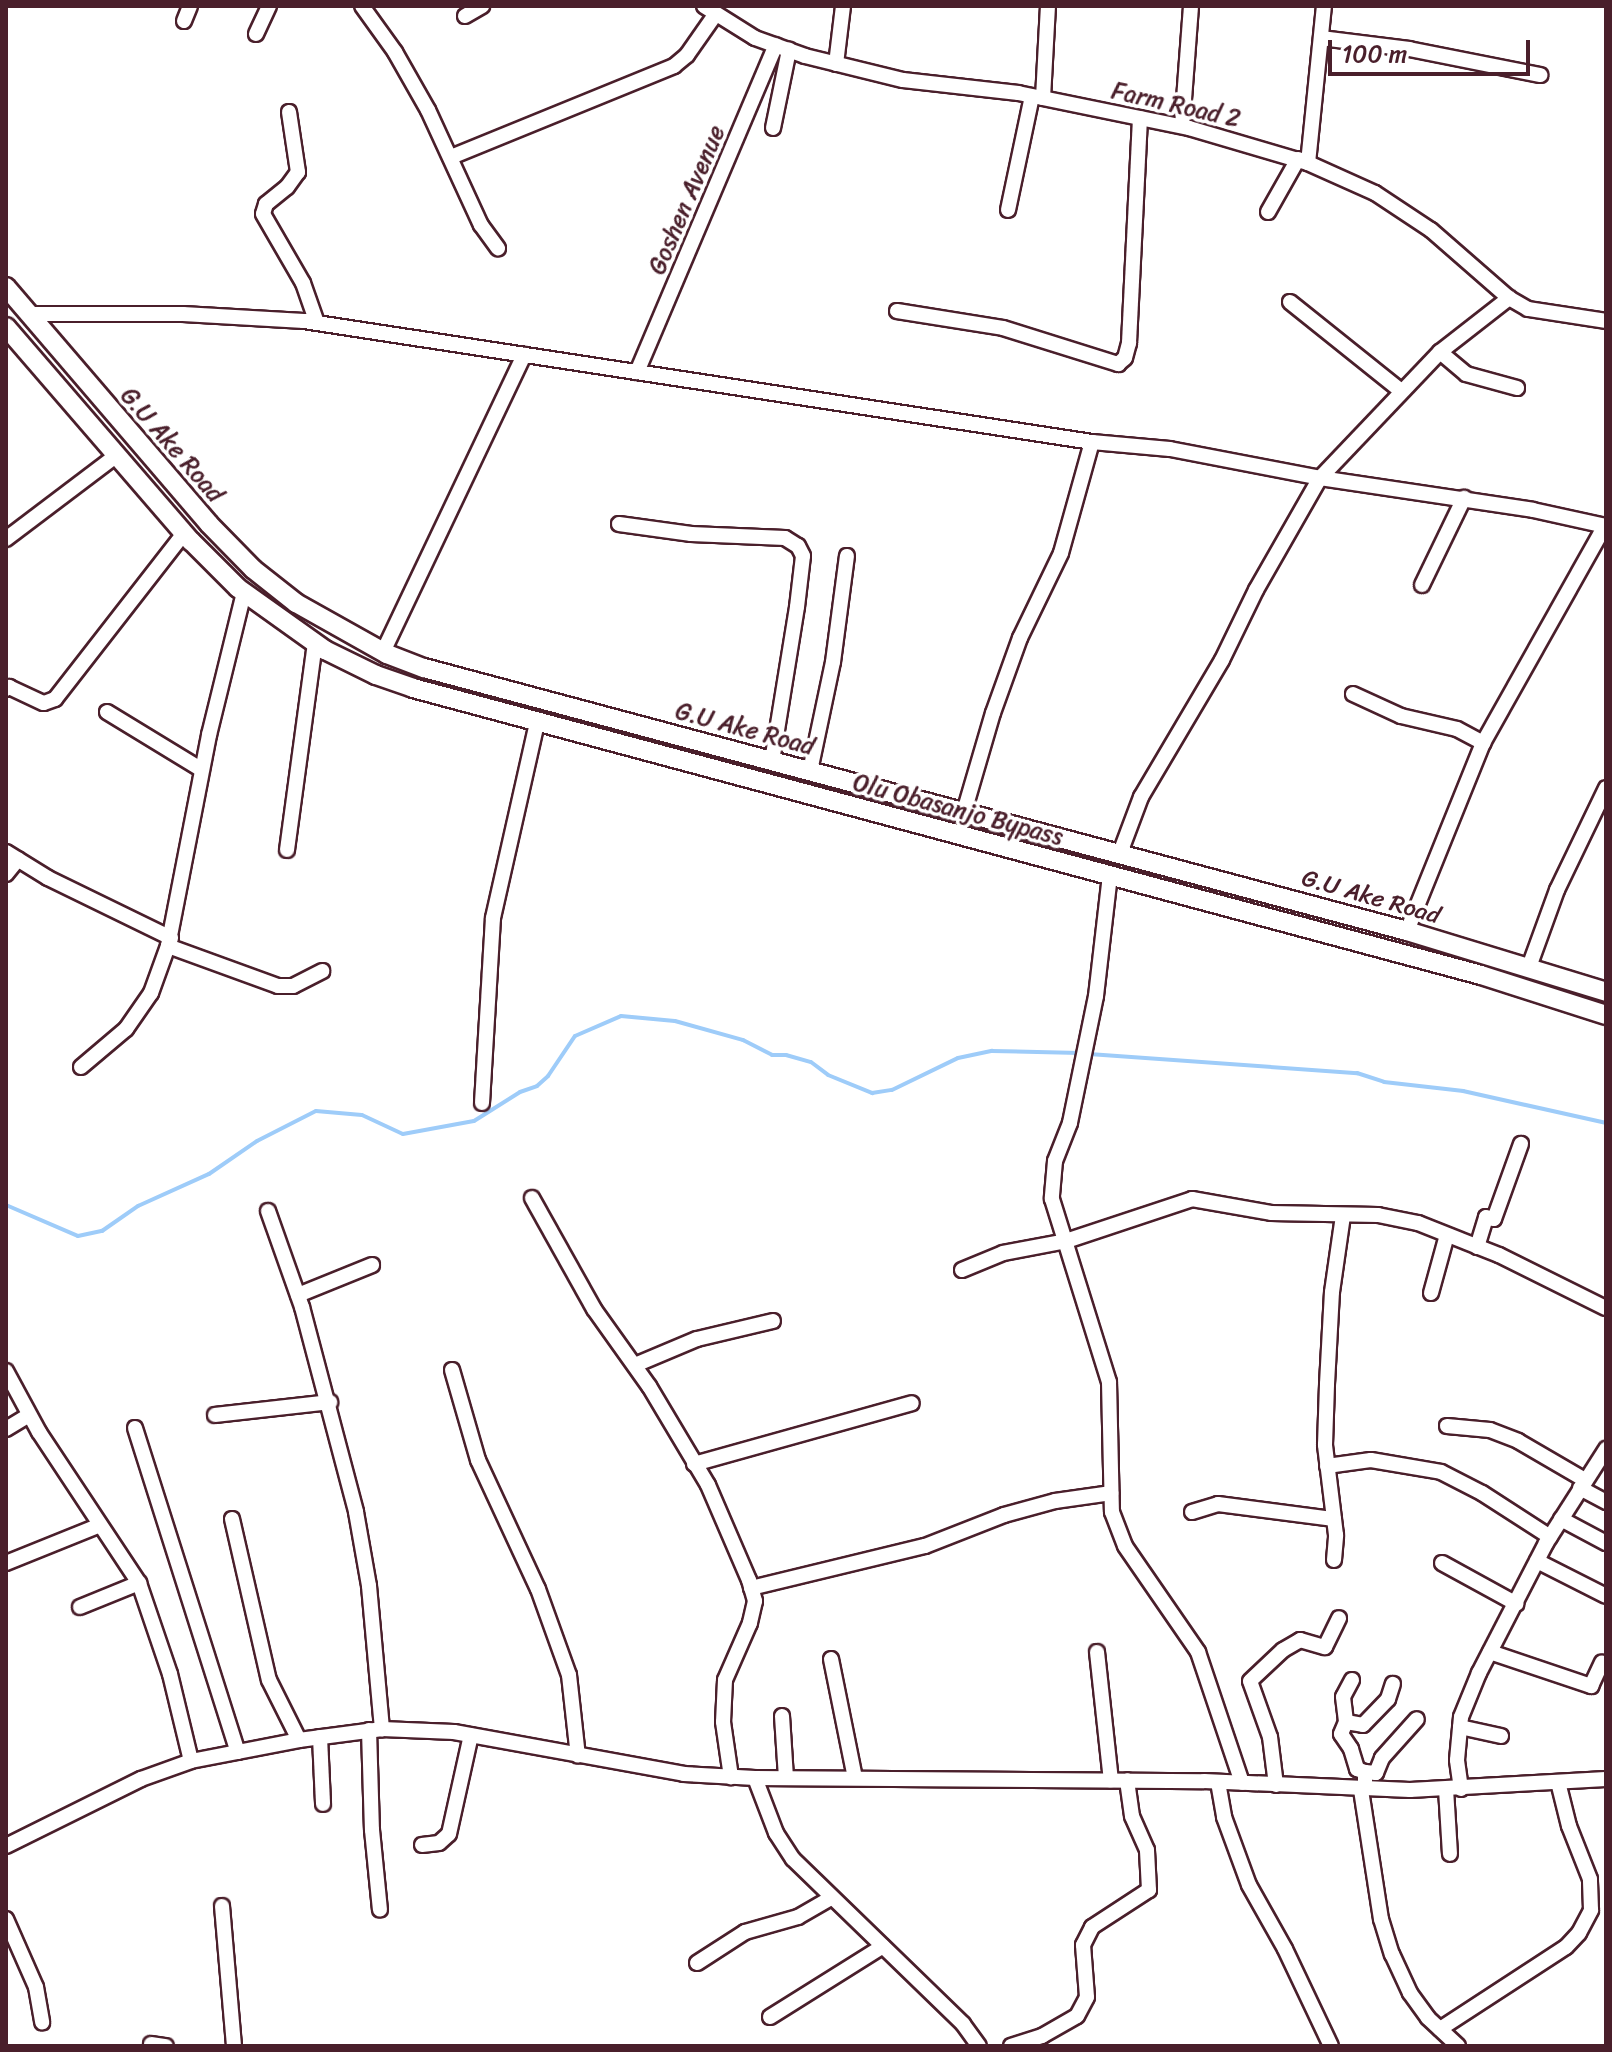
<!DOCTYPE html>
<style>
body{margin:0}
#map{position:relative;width:1612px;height:2052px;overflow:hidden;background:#fff;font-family:Sriracha,sans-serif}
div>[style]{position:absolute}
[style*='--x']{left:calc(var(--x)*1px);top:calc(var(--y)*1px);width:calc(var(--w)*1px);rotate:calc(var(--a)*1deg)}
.stream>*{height:4px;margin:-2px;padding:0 2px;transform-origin:2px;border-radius:2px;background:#9eccf9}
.roads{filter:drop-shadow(2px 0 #4a1f2b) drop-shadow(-2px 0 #4a1f2b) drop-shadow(0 2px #4a1f2b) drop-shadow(0 -2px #4a1f2b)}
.street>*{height:14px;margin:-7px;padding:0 7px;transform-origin:7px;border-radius:7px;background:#fff}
.secondary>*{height:18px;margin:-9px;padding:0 9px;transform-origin:9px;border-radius:9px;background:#fff}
span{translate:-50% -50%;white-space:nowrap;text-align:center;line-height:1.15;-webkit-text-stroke:7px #fff;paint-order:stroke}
.street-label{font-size:24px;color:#4a1f2b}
.frame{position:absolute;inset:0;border:8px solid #4a1f2b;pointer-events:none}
.scale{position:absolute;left:1328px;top:40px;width:202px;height:36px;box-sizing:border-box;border:4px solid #4a1f2b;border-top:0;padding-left:10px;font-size:24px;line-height:28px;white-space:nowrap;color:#4a1f2b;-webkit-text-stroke:6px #fff;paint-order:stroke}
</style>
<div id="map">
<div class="stream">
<i style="--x:1089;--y:1054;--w:269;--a:4.1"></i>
<i style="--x:1357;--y:1073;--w:28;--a:18"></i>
<i style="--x:1384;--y:1082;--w:80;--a:6.5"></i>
<i style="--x:1463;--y:1091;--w:147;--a:12.6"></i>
<i style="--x:6;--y:1205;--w:78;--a:23.3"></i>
<i style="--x:78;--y:1236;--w:25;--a:-12"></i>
<i style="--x:102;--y:1231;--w:44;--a:-34.8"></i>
<i style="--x:138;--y:1206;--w:78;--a:-24.3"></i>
<i style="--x:209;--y:1174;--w:58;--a:-34.5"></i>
<i style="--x:257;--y:1141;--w:66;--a:-27"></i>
<i style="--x:316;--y:1111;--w:46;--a:5"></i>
<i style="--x:362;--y:1115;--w:45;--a:24.9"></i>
<i style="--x:403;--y:1134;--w:72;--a:-10.4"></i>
<i style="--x:474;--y:1121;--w:54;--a:-32.2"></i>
<i style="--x:520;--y:1092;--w:18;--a:-19"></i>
<i style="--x:537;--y:1086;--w:15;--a:-42"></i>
<i style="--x:548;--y:1076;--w:48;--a:-56"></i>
<i style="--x:575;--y:1036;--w:50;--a:-23.5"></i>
<i style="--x:621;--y:1016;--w:54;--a:5.3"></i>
<i style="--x:675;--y:1021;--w:71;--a:15.6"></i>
<i style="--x:743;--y:1040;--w:33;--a:27"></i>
<i style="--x:772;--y:1055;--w:14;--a:0"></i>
<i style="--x:786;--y:1055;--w:26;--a:16"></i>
<i style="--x:811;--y:1062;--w:21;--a:37"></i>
<i style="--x:828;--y:1075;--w:48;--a:22.2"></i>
<i style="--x:872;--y:1093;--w:20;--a:-9"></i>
<i style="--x:892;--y:1090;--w:73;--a:-25.9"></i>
<i style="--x:958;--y:1058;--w:35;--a:-12"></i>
<i style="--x:992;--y:1051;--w:88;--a:1.3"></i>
</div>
<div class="roads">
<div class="street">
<i style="--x:362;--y:6;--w:57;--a:54.3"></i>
<i style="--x:395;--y:52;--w:67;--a:60.4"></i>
<i style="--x:428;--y:110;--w:127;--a:65.3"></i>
<i style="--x:481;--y:225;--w:29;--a:54"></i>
<i style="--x:704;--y:6;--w:60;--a:32.1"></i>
<i style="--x:755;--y:38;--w:53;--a:19.8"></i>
<i style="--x:805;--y:56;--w:101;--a:13.8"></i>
<i style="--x:903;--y:80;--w:116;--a:6.4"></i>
<i style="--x:1018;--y:93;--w:175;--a:11.6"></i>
<i style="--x:1189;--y:128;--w:124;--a:16.4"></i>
<i style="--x:1308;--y:163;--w:73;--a:24.1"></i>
<i style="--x:1375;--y:193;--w:67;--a:33.5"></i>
<i style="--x:1431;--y:230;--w:103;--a:41.1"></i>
<i style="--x:1509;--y:298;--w:22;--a:30"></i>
<i style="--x:1528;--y:309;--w:79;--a:8.7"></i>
<i style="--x:465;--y:16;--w:20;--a:-30"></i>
<i style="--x:184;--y:21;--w:16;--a:-68"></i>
<i style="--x:256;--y:34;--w:31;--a:-65"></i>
<i style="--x:1321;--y:38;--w:89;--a:7.1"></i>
<i style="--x:1409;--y:49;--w:134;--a:11.2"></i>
<i style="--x:836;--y:64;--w:58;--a:-83.1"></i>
<i style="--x:1043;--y:98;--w:92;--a:-86.9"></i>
<i style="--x:289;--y:112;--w:61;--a:81.5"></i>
<i style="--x:298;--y:172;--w:19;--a:126"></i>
<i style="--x:287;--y:187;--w:27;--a:141"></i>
<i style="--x:266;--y:204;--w:10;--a:107"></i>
<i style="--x:263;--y:214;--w:80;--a:59.9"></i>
<i style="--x:303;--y:283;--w:42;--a:70.7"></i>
<i style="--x:1182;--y:126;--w:120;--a:-85.7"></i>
<i style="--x:773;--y:128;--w:80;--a:-78.4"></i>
<i style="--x:451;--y:157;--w:241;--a:-22.2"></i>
<i style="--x:674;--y:66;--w:17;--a:-40"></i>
<i style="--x:687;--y:55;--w:49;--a:-55"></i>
<i style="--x:1308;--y:163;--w:158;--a:-84.2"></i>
<i style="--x:1008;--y:210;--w:116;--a:-78.1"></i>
<i style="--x:1268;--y:212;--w:61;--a:-60.5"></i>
<i style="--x:1290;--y:302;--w:142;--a:38.7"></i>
<i style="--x:897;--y:311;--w:107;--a:9.1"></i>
<i style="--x:1003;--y:328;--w:121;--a:17.4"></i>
<i style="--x:1118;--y:364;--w:9;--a:-41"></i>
<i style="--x:1125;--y:358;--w:16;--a:-75"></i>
<i style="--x:1129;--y:343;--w:225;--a:-87.2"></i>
<i style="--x:29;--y:314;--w:154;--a:0"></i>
<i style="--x:183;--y:314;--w:121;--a:3.3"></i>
<i style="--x:304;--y:321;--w:797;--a:8.73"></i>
<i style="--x:1092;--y:442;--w:78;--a:5.1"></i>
<i style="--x:1170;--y:449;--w:153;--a:10.9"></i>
<i style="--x:1320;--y:478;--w:215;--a:8.5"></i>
<i style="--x:1533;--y:510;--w:75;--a:12.4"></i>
<i style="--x:1440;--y:352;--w:34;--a:40"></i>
<i style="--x:1466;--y:374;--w:53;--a:15.4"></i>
<i style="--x:637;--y:372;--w:355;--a:-67"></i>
<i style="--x:619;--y:524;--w:73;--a:7.9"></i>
<i style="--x:691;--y:534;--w:94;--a:2.4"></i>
<i style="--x:785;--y:538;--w:15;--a:32"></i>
<i style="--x:798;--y:546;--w:11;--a:63"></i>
<i style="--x:803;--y:556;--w:51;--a:96.7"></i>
<i style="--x:797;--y:607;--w:156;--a:99.2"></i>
<i style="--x:6;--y:539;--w:139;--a:-37.1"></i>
<i style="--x:1422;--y:585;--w:97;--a:-64.2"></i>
<i style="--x:383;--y:652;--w:329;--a:-64.6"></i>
<i style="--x:6;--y:689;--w:4;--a:-34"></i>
<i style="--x:9;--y:687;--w:38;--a:25"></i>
<i style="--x:44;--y:703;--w:12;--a:-20"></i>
<i style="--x:55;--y:699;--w:210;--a:-52.1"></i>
<i style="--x:1353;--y:694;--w:53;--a:24.6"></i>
<i style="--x:1401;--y:716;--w:57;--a:13.1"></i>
<i style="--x:1457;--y:729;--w:30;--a:28"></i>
<i style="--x:107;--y:712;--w:111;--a:31.4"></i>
<i style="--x:810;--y:771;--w:111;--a:-78.1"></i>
<i style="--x:833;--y:662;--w:107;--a:-82.5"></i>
<i style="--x:964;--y:812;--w:103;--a:-73.7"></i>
<i style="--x:993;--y:713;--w:80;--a:-70.2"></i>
<i style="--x:1020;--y:638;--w:94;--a:-64.2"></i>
<i style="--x:1061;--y:553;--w:115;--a:-74.4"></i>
<i style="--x:287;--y:850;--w:208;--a:-82.3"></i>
<i style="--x:6;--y:852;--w:49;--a:31.8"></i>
<i style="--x:48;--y:878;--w:137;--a:26"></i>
<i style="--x:1120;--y:853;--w:60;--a:-69.4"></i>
<i style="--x:1141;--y:797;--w:159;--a:-59.4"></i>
<i style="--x:1222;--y:660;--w:78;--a:-64.1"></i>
<i style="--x:1256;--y:590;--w:129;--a:-60.3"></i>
<i style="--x:1320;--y:478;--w:174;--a:-46.4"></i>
<i style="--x:1440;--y:352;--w:88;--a:-38"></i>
<i style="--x:6;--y:874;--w:19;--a:-51"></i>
<i style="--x:1110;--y:875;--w:122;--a:96.6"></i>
<i style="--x:1096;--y:996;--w:130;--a:101.6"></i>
<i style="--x:1070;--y:1123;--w:41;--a:111.5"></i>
<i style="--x:1055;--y:1161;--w:38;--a:95"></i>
<i style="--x:1052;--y:1199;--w:192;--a:72.7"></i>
<i style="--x:1109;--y:1382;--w:130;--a:88.7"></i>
<i style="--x:1112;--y:1512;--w:36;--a:69"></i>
<i style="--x:1125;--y:1546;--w:129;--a:55.4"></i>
<i style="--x:1198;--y:1652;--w:138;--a:71.4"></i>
<i style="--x:1407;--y:931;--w:203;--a:-68"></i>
<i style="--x:1483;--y:743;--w:249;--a:-60.7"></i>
<i style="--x:168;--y:946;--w:117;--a:20"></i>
<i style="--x:278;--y:986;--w:15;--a:0"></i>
<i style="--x:293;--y:986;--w:33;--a:-27"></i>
<i style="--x:1529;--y:967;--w:82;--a:-70"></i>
<i style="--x:1557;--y:890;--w:113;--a:-64.3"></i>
<i style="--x:81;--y:1067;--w:59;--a:-40.2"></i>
<i style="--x:126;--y:1029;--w:44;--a:-55.2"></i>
<i style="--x:151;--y:993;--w:50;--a:-70.1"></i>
<i style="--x:168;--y:946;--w:215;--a:-79"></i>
<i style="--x:209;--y:735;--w:146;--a:-76.2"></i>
<i style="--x:482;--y:1103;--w:185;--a:-86.6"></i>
<i style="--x:493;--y:918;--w:201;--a:-77.3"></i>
<i style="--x:532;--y:1198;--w:127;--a:60.8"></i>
<i style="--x:594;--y:1309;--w:95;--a:54.5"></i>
<i style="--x:649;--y:1386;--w:115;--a:59.2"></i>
<i style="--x:708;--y:1485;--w:103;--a:66.7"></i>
<i style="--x:749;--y:1580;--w:22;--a:74"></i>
<i style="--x:755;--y:1601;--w:23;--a:103"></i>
<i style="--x:750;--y:1623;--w:62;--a:113.7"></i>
<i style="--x:725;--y:1680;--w:42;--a:92.7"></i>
<i style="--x:723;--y:1722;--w:56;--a:81.7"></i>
<i style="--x:268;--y:1211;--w:102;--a:70.5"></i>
<i style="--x:302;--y:1307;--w:212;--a:75.2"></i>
<i style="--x:356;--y:1512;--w:75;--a:80"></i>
<i style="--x:369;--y:1586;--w:144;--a:84.8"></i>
<i style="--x:1477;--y:1247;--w:31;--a:-73"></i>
<i style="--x:1486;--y:1217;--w:8;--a:14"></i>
<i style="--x:1494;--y:1219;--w:80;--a:-70.2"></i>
<i style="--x:962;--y:1270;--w:44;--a:-22.5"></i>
<i style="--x:1003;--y:1253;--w:64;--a:-10.8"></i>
<i style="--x:1066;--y:1241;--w:133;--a:-18.4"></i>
<i style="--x:1192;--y:1199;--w:80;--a:10"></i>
<i style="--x:1271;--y:1213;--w:107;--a:1.1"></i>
<i style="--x:1378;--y:1215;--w:41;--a:11.3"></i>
<i style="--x:1418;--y:1223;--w:87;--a:21.6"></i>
<i style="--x:1499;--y:1255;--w:119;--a:26.4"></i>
<i style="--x:1431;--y:1293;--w:60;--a:-74.6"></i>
<i style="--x:298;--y:1295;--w:80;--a:-22.1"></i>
<i style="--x:635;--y:1365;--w:67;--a:-22.8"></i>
<i style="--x:697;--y:1339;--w:78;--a:-13.3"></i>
<i style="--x:452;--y:1370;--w:94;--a:73.9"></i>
<i style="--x:478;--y:1460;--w:142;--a:65.1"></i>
<i style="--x:538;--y:1589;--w:91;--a:70.2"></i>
<i style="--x:569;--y:1675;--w:81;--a:83.7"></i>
<i style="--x:6;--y:1371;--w:69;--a:61.6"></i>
<i style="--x:39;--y:1432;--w:181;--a:56.5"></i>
<i style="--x:139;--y:1583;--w:96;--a:71.2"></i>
<i style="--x:170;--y:1674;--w:89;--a:76.4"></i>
<i style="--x:215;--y:1415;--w:116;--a:-6.4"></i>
<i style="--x:1447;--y:1426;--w:43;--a:5.3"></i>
<i style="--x:1490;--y:1430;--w:30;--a:21"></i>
<i style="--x:1518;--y:1441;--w:78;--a:30.2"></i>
<i style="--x:135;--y:1428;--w:340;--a:72.4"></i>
<i style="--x:6;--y:1429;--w:27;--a:-31"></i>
<i style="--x:694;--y:1464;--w:226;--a:-15.6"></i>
<i style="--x:1327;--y:1466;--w:44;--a:-7.8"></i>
<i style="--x:1371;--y:1460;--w:71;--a:9.7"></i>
<i style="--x:1441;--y:1472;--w:46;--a:27.1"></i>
<i style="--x:1482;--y:1493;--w:81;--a:32.9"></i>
<i style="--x:1580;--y:1488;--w:30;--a:28"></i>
<i style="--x:1192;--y:1512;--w:27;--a:-17"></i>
<i style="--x:1218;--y:1504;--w:117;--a:7.4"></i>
<i style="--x:232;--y:1519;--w:165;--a:77.1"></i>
<i style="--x:269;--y:1680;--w:67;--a:63.4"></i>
<i style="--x:1561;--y:1519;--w:51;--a:28.1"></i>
<i style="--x:1334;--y:1560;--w:25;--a:-85"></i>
<i style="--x:1336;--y:1535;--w:91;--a:-97"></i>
<i style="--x:1325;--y:1445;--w:61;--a:-88.1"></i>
<i style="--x:1327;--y:1384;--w:92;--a:-86.9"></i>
<i style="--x:1332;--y:1292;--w:77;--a:-81.8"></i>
<i style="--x:1537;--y:1561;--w:77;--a:26.9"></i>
<i style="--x:6;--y:1563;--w:101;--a:-22"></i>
<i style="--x:1442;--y:1563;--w:85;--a:28.7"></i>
<i style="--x:751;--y:1588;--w:179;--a:-13.6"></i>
<i style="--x:925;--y:1546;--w:85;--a:-21.4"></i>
<i style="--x:1004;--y:1515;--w:53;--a:-15.4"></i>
<i style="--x:1055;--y:1501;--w:57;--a:-8.1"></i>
<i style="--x:80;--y:1607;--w:64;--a:-22.1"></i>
<i style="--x:1097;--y:1652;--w:129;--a:83.8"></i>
<i style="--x:1490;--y:1652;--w:107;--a:18.6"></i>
<i style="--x:1591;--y:1686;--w:26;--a:-65"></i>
<i style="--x:831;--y:1659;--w:121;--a:78.6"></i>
<i style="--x:1352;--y:1680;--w:19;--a:118"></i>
<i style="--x:1343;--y:1697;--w:25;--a:83"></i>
<i style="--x:1346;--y:1722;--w:13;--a:113"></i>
<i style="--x:1341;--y:1734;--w:18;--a:56"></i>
<i style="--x:1351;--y:1749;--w:21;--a:73"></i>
<i style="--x:1357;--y:1769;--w:9;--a:21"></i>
<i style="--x:1365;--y:1772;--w:17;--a:90"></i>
<i style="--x:782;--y:1716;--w:62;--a:86.3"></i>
<i style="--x:1346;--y:1722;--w:17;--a:10"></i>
<i style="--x:1363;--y:1725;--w:36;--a:-46"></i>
<i style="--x:1388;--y:1699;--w:16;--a:-72"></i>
<i style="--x:1460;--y:1727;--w:42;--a:12.4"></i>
<i style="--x:369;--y:1730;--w:100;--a:88.3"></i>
<i style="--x:372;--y:1830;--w:80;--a:84.3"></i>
<i style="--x:320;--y:1737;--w:67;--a:87.4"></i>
<i style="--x:1365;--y:1772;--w:11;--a:5"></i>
<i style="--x:1376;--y:1773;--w:16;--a:-68"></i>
<i style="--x:1382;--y:1758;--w:52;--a:-48.1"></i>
<i style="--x:755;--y:1778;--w:59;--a:69.1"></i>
<i style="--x:776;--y:1833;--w:31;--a:57"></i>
<i style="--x:793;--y:1859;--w:237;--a:44.1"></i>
<i style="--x:963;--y:2024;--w:27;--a:54"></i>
<i style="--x:1218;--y:1782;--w:36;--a:80"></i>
<i style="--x:1224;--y:1817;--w:72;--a:69.8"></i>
<i style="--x:1249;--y:1885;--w:73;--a:60.6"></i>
<i style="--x:1285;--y:1949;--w:107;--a:64.6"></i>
<i style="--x:1276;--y:1785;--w:48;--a:-97.1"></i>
<i style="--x:1270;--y:1737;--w:59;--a:-109.7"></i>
<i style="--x:1250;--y:1681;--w:45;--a:-43.2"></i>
<i style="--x:1283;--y:1650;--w:20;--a:-30"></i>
<i style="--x:1300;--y:1640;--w:26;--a:16"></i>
<i style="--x:1325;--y:1647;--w:32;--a:-64"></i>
<i style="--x:1446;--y:1789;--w:65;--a:86.5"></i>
<i style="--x:1461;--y:1789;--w:29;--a:-98"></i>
<i style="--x:1457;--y:1760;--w:43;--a:-84.7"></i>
<i style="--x:1461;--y:1717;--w:48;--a:-67.8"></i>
<i style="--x:1479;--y:1673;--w:146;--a:-62.7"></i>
<i style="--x:1546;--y:1543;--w:112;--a:-57.4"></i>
<i style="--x:1361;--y:1790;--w:131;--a:81.2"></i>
<i style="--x:1381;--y:1919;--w:37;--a:73"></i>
<i style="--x:1392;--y:1954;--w:43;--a:65.2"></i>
<i style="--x:1410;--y:1993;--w:31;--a:54"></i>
<i style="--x:1428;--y:2018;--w:41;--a:43"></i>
<i style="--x:422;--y:1845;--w:17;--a:-7"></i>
<i style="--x:439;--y:1843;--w:13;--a:-42"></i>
<i style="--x:449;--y:1834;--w:101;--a:-77.5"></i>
<i style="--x:6;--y:1846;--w:151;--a:-26.4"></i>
<i style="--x:141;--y:1779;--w:53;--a:-19.8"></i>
<i style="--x:191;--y:1761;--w:110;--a:-11"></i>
<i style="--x:299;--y:1740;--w:84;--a:-7.5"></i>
<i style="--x:382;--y:1729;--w:72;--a:2.4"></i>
<i style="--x:454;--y:1732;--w:234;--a:10.3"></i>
<i style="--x:684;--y:1774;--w:71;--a:3.2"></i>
<i style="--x:755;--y:1778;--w:449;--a:0.4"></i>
<i style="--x:1204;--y:1781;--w:206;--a:2.5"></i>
<i style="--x:1410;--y:1790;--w:196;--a:-3.2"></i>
<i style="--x:222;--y:1906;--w:141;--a:85.1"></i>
<i style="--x:6;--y:1919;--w:74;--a:66.2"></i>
<i style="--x:36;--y:1987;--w:36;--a:80"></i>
<i style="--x:697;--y:1963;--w:57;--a:-32.9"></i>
<i style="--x:745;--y:1932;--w:55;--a:-15.8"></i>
<i style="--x:798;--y:1917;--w:38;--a:-30"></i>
<i style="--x:770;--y:2017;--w:133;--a:-32.1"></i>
<i style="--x:1440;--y:2029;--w:150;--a:-33.1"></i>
<i style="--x:1566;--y:1947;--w:19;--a:-47"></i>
<i style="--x:1579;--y:1933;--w:26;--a:-62"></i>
<i style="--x:1591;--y:1910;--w:31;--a:-92"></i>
<i style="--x:1590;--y:1879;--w:57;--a:-111.6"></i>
<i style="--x:1569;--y:1826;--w:45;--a:-104"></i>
<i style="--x:151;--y:2044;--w:15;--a:8"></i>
<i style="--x:1011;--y:2046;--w:33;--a:-18"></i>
<i style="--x:1042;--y:2036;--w:40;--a:-29.7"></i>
<i style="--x:1077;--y:2016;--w:21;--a:-62"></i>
<i style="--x:1087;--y:1997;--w:52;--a:-94.4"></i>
<i style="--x:1083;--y:1945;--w:20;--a:-63"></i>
<i style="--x:1092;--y:1927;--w:68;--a:-33"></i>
<i style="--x:1149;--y:1890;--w:40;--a:-92.9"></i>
<i style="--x:1147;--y:1850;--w:37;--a:-114"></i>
<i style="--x:1132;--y:1816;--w:36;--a:-98"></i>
</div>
<div class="secondary">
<i style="--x:6;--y:287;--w:312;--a:49.4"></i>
<i style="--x:209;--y:524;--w:63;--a:45.6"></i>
<i style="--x:253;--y:569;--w:55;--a:38.3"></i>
<i style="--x:296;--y:603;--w:104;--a:29.3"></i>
<i style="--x:387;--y:654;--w:40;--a:21"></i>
<i style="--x:424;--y:668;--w:1018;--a:14.98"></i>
<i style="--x:1407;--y:931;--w:208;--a:17"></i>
<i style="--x:6;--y:327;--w:283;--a:49.2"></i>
<i style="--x:191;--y:541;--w:66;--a:45"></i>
<i style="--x:238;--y:588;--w:107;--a:35.5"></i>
<i style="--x:325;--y:650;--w:57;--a:26.1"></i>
<i style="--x:376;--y:675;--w:39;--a:19"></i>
<i style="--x:413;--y:688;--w:1106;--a:15.04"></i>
<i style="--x:1481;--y:975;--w:131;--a:17.7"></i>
</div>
</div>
<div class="street-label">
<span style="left:1176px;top:105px;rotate:13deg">Farm Road 2</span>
<span style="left:687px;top:200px;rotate:-67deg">Goshen Avenue</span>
<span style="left:172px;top:445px;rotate:49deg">G.U Ake Road</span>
<span style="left:745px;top:729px;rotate:15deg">G.U Ake Road</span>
<span style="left:958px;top:810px;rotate:15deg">Olu Obasanjo Bypass</span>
<span style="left:1371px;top:897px;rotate:16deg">G.U Ake Road</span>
</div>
<div class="frame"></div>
<div class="scale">100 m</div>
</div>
